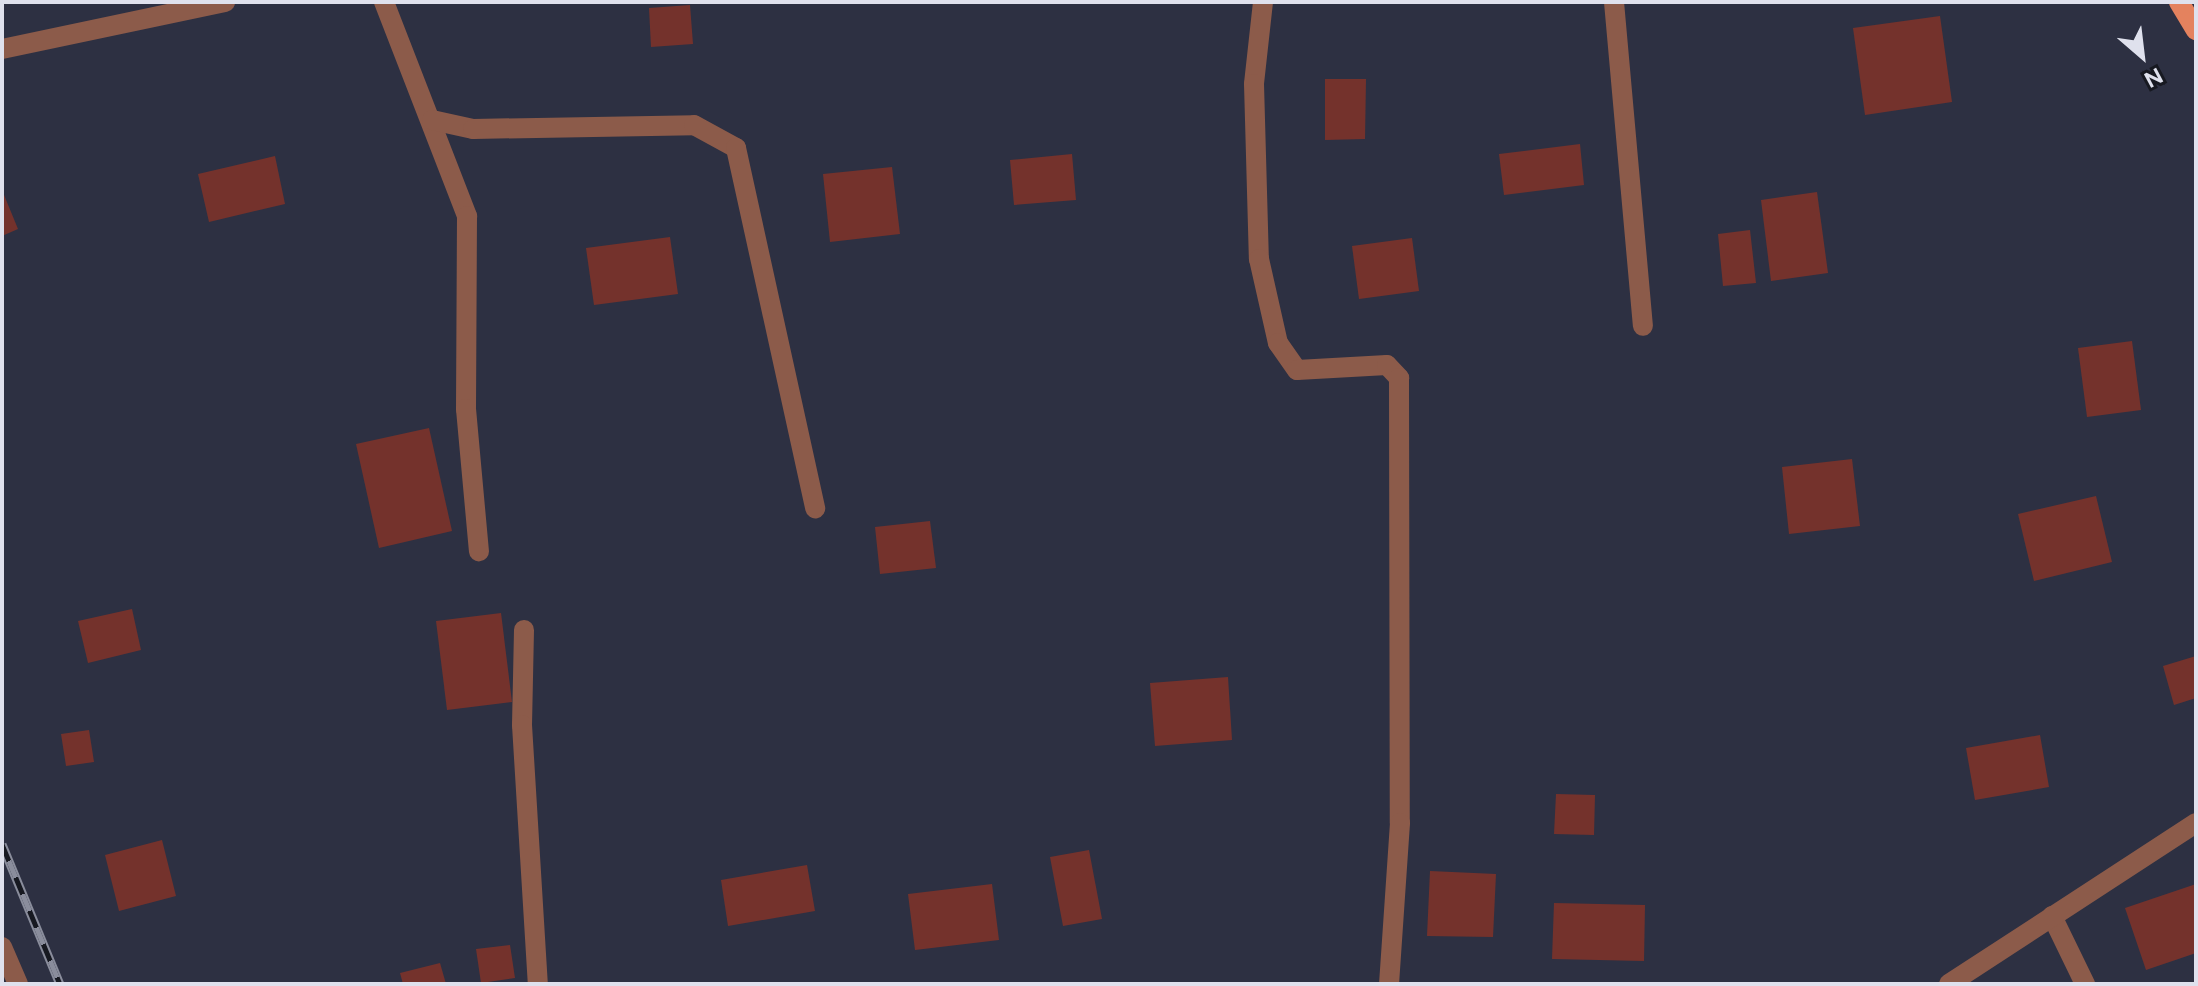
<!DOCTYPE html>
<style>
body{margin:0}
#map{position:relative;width:2198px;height:986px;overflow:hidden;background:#2d3042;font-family:Figtree,sans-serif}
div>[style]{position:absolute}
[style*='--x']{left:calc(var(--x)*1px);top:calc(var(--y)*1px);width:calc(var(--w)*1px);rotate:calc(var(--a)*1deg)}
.building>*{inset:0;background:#74322c}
.minor>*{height:20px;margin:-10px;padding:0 10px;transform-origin:10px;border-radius:10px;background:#8c5b4a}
.primary>*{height:20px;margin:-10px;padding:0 10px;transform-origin:10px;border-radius:10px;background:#e4825e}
.rail>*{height:9px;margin-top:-4.5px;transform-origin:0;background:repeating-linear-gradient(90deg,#171921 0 18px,#8a8d9c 0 36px);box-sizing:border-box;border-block:2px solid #8a8d9c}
span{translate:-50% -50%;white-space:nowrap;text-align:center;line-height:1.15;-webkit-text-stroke:8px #171921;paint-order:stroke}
.frame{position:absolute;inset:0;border:4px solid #dfe1ed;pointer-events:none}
.north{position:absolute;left:2102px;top:16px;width:80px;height:80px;-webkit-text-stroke:6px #171921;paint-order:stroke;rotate:152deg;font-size:22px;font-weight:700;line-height:32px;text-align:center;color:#dfe1ed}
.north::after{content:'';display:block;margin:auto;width:28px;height:36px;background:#dfe1ed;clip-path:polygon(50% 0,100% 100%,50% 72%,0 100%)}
</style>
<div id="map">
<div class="building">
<i style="clip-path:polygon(690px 5px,693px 44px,651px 47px,649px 8px)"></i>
<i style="clip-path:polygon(1940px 16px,1952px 102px,1865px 115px,1853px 28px)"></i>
<i style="clip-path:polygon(1325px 79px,1366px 79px,1365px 139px,1325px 140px)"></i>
<i style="clip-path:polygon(1580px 144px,1584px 185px,1504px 195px,1499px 154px)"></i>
<i style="clip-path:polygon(1072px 154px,1076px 200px,1014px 205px,1010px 160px)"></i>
<i style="clip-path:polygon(275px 156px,285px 204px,209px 222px,198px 174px)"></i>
<i style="clip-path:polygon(892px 167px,900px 234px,830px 242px,823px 174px)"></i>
<i style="clip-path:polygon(2px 190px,18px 229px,2px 236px)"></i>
<i style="clip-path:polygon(1817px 192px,1828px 273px,1771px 281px,1761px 200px)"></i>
<i style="clip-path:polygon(1750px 230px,1756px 283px,1723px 286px,1718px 234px)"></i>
<i style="clip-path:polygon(670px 237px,678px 294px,594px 305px,586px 248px)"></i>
<i style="clip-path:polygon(1412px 238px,1419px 291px,1359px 299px,1352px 246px)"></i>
<i style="clip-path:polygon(2132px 341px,2141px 410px,2087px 417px,2078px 348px)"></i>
<i style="clip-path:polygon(429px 428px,452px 531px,379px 548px,356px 444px)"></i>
<i style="clip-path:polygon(1852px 459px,1860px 526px,1789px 534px,1782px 467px)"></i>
<i style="clip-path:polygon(2096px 496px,2112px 562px,2034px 581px,2018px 514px)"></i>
<i style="clip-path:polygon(930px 521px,936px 568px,880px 574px,875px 527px)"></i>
<i style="clip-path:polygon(132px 609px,141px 650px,88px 663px,78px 621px)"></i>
<i style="clip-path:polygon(501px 613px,512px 702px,447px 710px,436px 621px)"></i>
<i style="clip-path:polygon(2196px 656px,2196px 698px,2174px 705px,2163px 666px)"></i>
<i style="clip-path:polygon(1228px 677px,1232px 740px,1155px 746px,1150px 683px)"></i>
<i style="clip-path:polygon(89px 730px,94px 762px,66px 766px,61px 734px)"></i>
<i style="clip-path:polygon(2040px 735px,2049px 787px,1975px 800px,1966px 748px)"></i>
<i style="clip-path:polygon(1556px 794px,1595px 795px,1594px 835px,1554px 834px)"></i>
<i style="clip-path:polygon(162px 840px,176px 896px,119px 911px,105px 855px)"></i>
<i style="clip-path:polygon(1089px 850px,1102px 919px,1063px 926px,1050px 857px)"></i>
<i style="clip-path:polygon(807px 865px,815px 911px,728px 926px,721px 880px)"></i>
<i style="clip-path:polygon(1430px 871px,1496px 874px,1493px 937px,1427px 936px)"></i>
<i style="clip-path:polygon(992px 884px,999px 940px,915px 950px,908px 894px)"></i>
<i style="clip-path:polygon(2196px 884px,2196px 953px,2146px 970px,2125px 908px)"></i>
<i style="clip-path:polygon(1554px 903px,1645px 905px,1644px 961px,1552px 959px)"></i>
<i style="clip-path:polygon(510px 945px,515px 978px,481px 983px,476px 949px)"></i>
<i style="clip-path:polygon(440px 963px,446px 984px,403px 984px,400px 973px)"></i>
</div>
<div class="minor">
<i style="--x:384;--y:2;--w:230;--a:68.8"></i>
<i style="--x:467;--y:216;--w:193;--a:90.3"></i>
<i style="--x:466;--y:409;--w:143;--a:84.8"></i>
<i style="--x:1263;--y:2;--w:82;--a:96.3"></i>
<i style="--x:1254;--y:84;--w:175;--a:88.4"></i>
<i style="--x:1259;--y:259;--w:86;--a:77.3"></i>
<i style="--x:1278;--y:343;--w:33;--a:55"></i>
<i style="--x:1297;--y:370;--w:90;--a:-3.2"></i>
<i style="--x:1387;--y:365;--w:18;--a:47"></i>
<i style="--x:1399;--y:378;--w:445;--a:89.9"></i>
<i style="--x:1400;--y:823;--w:161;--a:93.9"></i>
<i style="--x:1614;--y:2;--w:325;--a:84.9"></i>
<i style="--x:2;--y:49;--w:228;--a:-11.9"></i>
<i style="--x:432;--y:120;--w:42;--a:12.4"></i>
<i style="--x:473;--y:129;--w:221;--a:-1"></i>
<i style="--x:694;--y:125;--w:48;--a:28.7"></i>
<i style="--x:736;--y:148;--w:369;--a:77.6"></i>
<i style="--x:524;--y:630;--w:95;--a:91.2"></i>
<i style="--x:522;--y:725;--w:259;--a:86.5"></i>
<i style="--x:2052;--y:916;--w:76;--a:64.1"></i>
<i style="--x:2;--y:947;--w:40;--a:66.6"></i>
<i style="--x:1949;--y:984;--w:295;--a:-33.1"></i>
</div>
<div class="primary">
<i style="--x:2179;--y:2;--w:33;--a:59"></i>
</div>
<div class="rail">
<i style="--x:2;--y:844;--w:152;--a:67.5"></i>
</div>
<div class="frame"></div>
<div class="north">N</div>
</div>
